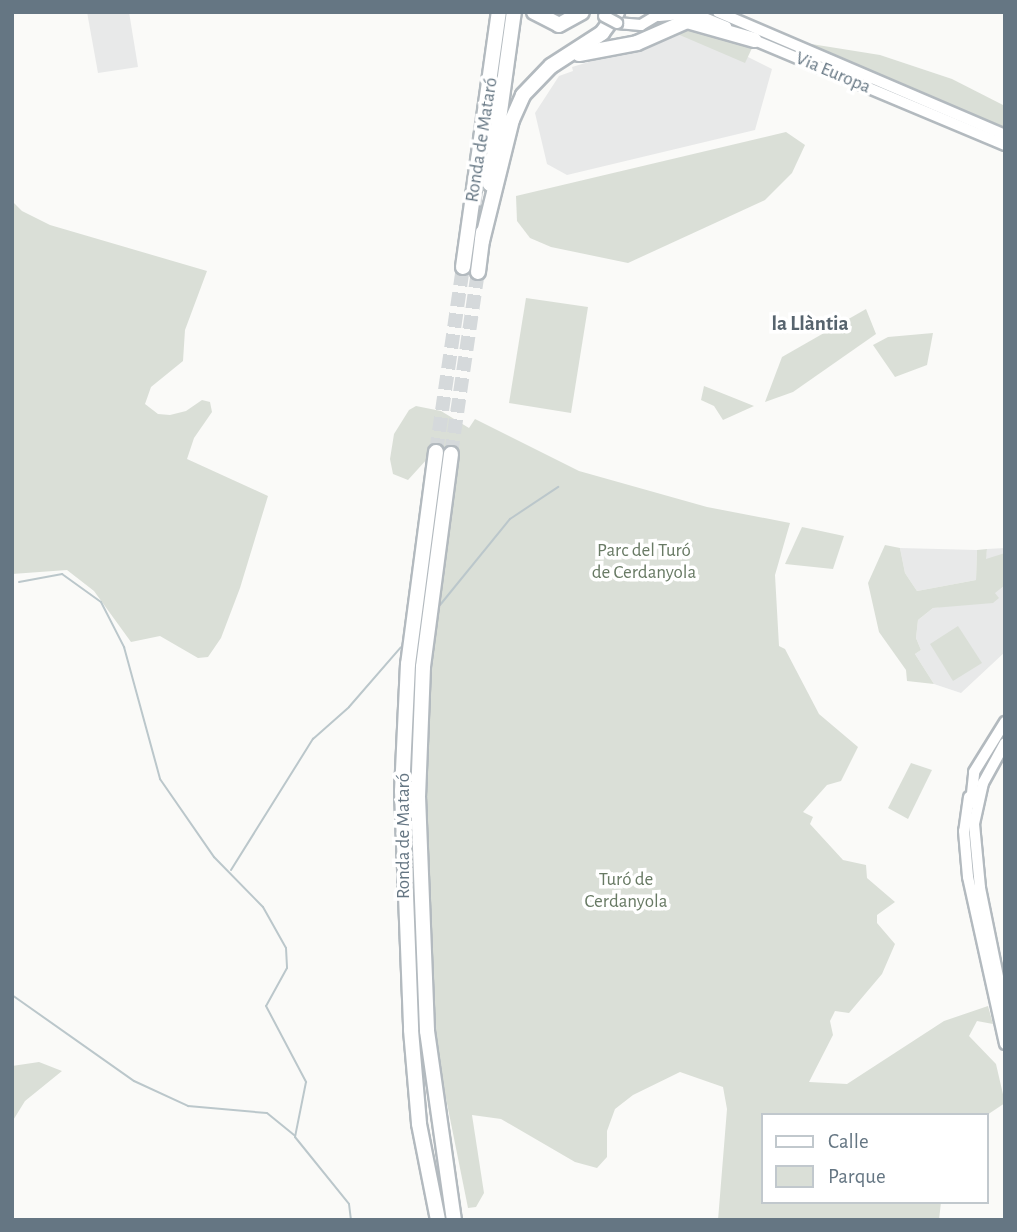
<!DOCTYPE html>
<meta charset="utf-8">
<style>
body{margin:0}
#map{position:relative;width:1017px;height:1232px;overflow:hidden;background:#fafaf8;font-family:"Alegreya Sans",sans-serif}
div>[style]{position:absolute}
[style*='--x']{left:calc(var(--x)*1px);top:calc(var(--y)*1px);width:calc(var(--w)*1px);rotate:calc(var(--a)*1deg)}
.built>*{inset:0;background:#e8e9e9}
.green>*{inset:0;background:#dadfd7}
.stream>*{height:2px;margin:-1px;padding:0 1px;transform-origin:1px;border-radius:1px;background:#bbc7cb}
.highway-tunnel>*{height:14px;margin-top:-7px;transform-origin:0;background:repeating-linear-gradient(90deg,#d5d9db 0 14px,transparent 0 21px)}
.roads{filter:drop-shadow(2px 0 #b3babf) drop-shadow(-2px 0 #b3babf) drop-shadow(0 2px #b3babf) drop-shadow(0 -2px #b3babf)}
.secondary>*{height:10px;margin:-5px;padding:0 5px;transform-origin:5px;border-radius:5px;background:#fff}
.highway>*{height:14px;margin:-7px;padding:0 7px;transform-origin:7px;border-radius:7px;background:#fff}
.bridges{filter:drop-shadow(2px 0 #b3babf) drop-shadow(-2px 0 #b3babf) drop-shadow(0 2px #b3babf) drop-shadow(0 -2px #b3babf)}
.secondary-bridge>*{height:10px;margin:-5px;padding:0 5px;transform-origin:5px;border-radius:5px;background:#fff}
span{translate:-50% -50%;white-space:nowrap;text-align:center;line-height:1.15;-webkit-text-stroke:7px #fff;paint-order:stroke}
.street-label{font-size:19px;color:#657683}
.park-label{font-size:19px;color:#687a64}
.neighbourhood-label{font-size:21px;color:#57646e;font-weight:700}
.frame{position:absolute;inset:0;border:14px solid #657683;pointer-events:none}
.legend{position:absolute;left:761px;top:1113px;width:228px;height:91px;box-sizing:border-box;background:#fff;border:2px solid #c1c8cd;margin:0;padding:9px 12px;list-style:none;font-size:21px;color:#657683}
.legend li{display:flex;align-items:center;gap:14px;height:35px}
.legend b{width:35px;border:2px solid #c1c8cd}
</style>
<div id="map">
<div class="built">
<i style="clip-path:polygon(87px 12px,129px 12px,138px 67px,98px 73px)"></i>
<i style="clip-path:polygon(675px 12px,717px 12px,706px 36px,772px 69px,755px 130px,567px 175px,547px 164px,535px 113px,559px 76px,573px 71px,572px 67px,669px 38px)"></i>
<i style="clip-path:polygon(900px 548px,977px 550px,976px 580px,917px 591px,905px 573px)"></i>
<i style="clip-path:polygon(1005px 548px,1005px 652px,961px 693px,934px 684px,915px 654px,921px 650px,916px 638px,918px 620px,933px 608px,998px 598px,983px 575px,987px 549px)"></i>
</div>
<div class="green">
<i style="clip-path:polygon(677px 25px,753px 46px,745px 63px,668px 30px)"></i>
<i style="clip-path:polygon(805px 43px,880px 55px,952px 79px,1005px 106px,1005px 132px)"></i>
<i style="clip-path:polygon(786px 132px,805px 145px,792px 173px,765px 200px,628px 263px,551px 247px,530px 238px,517px 221px,516px 196px)"></i>
<i style="clip-path:polygon(12px 201px,22px 211px,50px 225px,207px 271px,185px 330px,183px 361px,151px 387px,145px 404px,158px 414px,170px 415px,186px 411px,202px 400px,210px 402px,212px 412px,194px 438px,187px 459px,268px 496px,240px 588px,221px 638px,208px 657px,198px 658px,160px 636px,131px 642px,94px 591px,67px 570px,12px 574px)"></i>
<i style="clip-path:polygon(526px 298px,588px 307px,571px 413px,509px 403px)"></i>
<i style="clip-path:polygon(866px 309px,876px 334px,793px 392px,765px 402px,782px 357px)"></i>
<i style="clip-path:polygon(933px 333px,927px 365px,895px 377px,873px 345px,888px 337px)"></i>
<i style="clip-path:polygon(704px 386px,754px 406px,723px 420px,714px 406px,701px 400px)"></i>
<i style="clip-path:polygon(416px 406px,441px 411px,469px 428px,475px 419px,579px 471px,707px 507px,790px 523px,775px 575px,779px 646px,785px 649px,819px 714px,858px 747px,841px 781px,827px 785px,803px 812px,813px 817px,810px 824px,843px 860px,866px 865px,867px 878px,895px 902px,877px 915px,877px 923px,895px 944px,882px 974px,849px 1013px,835px 1011px,830px 1021px,833px 1035px,809px 1082px,847px 1084px,944px 1021px,988px 1006px,993px 1024px,977px 1021px,969px 1036px,996px 1064px,1005px 1103px,987px 1115px,763px 1115px,763px 1202px,941px 1202px,939px 1220px,718px 1220px,727px 1109px,723px 1087px,680px 1072px,633px 1095px,615px 1109px,607px 1131px,607px 1157px,597px 1168px,575px 1162px,501px 1119px,472px 1115px,484px 1193px,476px 1207px,468px 1208px,430px 1019px,425px 835px,429px 673px,457px 467px,447px 448px,438px 447px,408px 480px,393px 474px,390px 459px,394px 434px,409px 410px)"></i>
<i style="clip-path:polygon(802px 527px,844px 536px,833px 569px,785px 564px)"></i>
<i style="clip-path:polygon(885px 545px,900px 548px,905px 573px,917px 591px,976px 580px,977px 550px,987px 549px,986px 559px,1005px 553px,1005px 585px,995px 593px,999px 598px,993px 603px,933px 608px,918px 620px,916px 638px,921px 650px,915px 654px,934px 684px,907px 681px,906px 670px,879px 632px,868px 583px)"></i>
<i style="clip-path:polygon(958px 626px,982px 663px,953px 681px,930px 644px)"></i>
<i style="clip-path:polygon(911px 763px,932px 770px,908px 819px,888px 808px)"></i>
<i style="clip-path:polygon(39px 1062px,62px 1071px,25px 1101px,12px 1122px,12px 1066px)"></i>
</div>
<div class="stream">
<i style="--x:19;--y:582;--w:44;--a:-10.5"></i>
<i style="--x:62;--y:574;--w:48;--a:35.7"></i>
<i style="--x:101;--y:602;--w:51;--a:62.9"></i>
<i style="--x:124;--y:647;--w:137;--a:74.7"></i>
<i style="--x:160;--y:779;--w:95;--a:55.3"></i>
<i style="--x:214;--y:857;--w:70;--a:45.6"></i>
<i style="--x:263;--y:907;--w:47;--a:60.7"></i>
<i style="--x:286;--y:948;--w:20;--a:87"></i>
<i style="--x:287;--y:968;--w:43;--a:118.9"></i>
<i style="--x:266;--y:1006;--w:86;--a:62.2"></i>
<i style="--x:306;--y:1082;--w:56;--a:101.3"></i>
<i style="--x:295;--y:1137;--w:86;--a:51.1"></i>
<i style="--x:349;--y:1204;--w:16;--a:83"></i>
<i style="--x:440;--y:605;--w:111;--a:-50.9"></i>
<i style="--x:510;--y:519;--w:58;--a:-33.7"></i>
<i style="--x:231;--y:870;--w:155;--a:-58"></i>
<i style="--x:313;--y:739;--w:48;--a:-41.6"></i>
<i style="--x:349;--y:707;--w:79;--a:-49.1"></i>
<i style="--x:12;--y:995;--w:149;--a:35.2"></i>
<i style="--x:134;--y:1081;--w:60;--a:24.8"></i>
<i style="--x:188;--y:1106;--w:79;--a:5.1"></i>
<i style="--x:267;--y:1113;--w:36;--a:39"></i>
</div>
<div class="highway-tunnel">
<i style="--x:436;--y:452;--w:187;--a:-81.7"></i>
<i style="--x:451;--y:454;--w:184;--a:-81.6"></i>
</div>
<div class="roads">
<div class="secondary">
<i style="--x:718;--y:12;--w:312;--a:23.2"></i>
<i style="--x:659;--y:16;--w:33;--a:-5"></i>
<i style="--x:692;--y:13;--w:37;--a:22"></i>
<i style="--x:617;--y:23;--w:24;--a:5"></i>
<i style="--x:641;--y:25;--w:26;--a:-31"></i>
<i style="--x:747;--y:37;--w:280;--a:22.7"></i>
<i style="--x:1005;--y:743;--w:46;--a:118.8"></i>
<i style="--x:983;--y:783;--w:42;--a:102.4"></i>
<i style="--x:974;--y:824;--w:64;--a:84.6"></i>
<i style="--x:980;--y:888;--w:126;--a:78.5"></i>
<i style="--x:969;--y:797;--w:34;--a:98"></i>
<i style="--x:964;--y:831;--w:46;--a:85"></i>
<i style="--x:968;--y:877;--w:171;--a:77.5"></i>
<i style="--x:971;--y:803;--w:31;--a:-84"></i>
<i style="--x:974;--y:772;--w:59;--a:-58.2"></i>
</div>
<div class="highway">
<i style="--x:534;--y:12;--w:28;--a:27"></i>
<i style="--x:559;--y:25;--w:26;--a:-29"></i>
<i style="--x:579;--y:54;--w:59;--a:-10.7"></i>
<i style="--x:637;--y:43;--w:55;--a:-23.7"></i>
<i style="--x:687;--y:21;--w:70;--a:15.8"></i>
<i style="--x:490;--y:184;--w:174;--a:-82.1"></i>
<i style="--x:482;--y:241;--w:125;--a:-76.1"></i>
<i style="--x:512;--y:120;--w:27;--a:-66"></i>
<i style="--x:523;--y:95;--w:40;--a:-46"></i>
<i style="--x:551;--y:66;--w:61;--a:-32.9"></i>
<i style="--x:602;--y:33;--w:26;--a:-54"></i>
<i style="--x:463;--y:267;--w:258;--a:-82"></i>
<i style="--x:478;--y:272;--w:40;--a:-82.9"></i>
<i style="--x:436;--y:452;--w:214;--a:97.5"></i>
<i style="--x:408;--y:664;--w:127;--a:92.7"></i>
<i style="--x:402;--y:791;--w:239;--a:87.8"></i>
<i style="--x:411;--y:1030;--w:94;--a:85.1"></i>
<i style="--x:419;--y:1124;--w:98;--a:78.8"></i>
<i style="--x:451;--y:454;--w:215;--a:97.5"></i>
<i style="--x:423;--y:667;--w:129;--a:92.2"></i>
<i style="--x:418;--y:796;--w:235;--a:87.8"></i>
<i style="--x:427;--y:1031;--w:191;--a:81.9"></i>
</div>
</div>
<div class="bridges">
<div class="secondary-bridge">
<i style="--x:604;--y:16;--w:15;--a:28"></i>
</div>
</div>
<div class="street-label">
<span style="left:833px;top:73px;rotate:23deg">Via Europa</span>
<span style="left:482px;top:140px;rotate:-81deg">Ronda de Mataró</span>
<span style="left:404px;top:836px;rotate:-90deg">Ronda de Mataró</span>
</div>
<div class="park-label">
<span style="left:644px;top:562px">Parc del Turó<br>de Cerdanyola</span>
<span style="left:626px;top:891px">Turó de<br>Cerdanyola</span>
</div>
<div class="neighbourhood-label">
<span style="left:810px;top:324px">la Llàntia</span>
</div>
<div class="frame"></div>
<ul class="legend">
<li><b style="height:9px;background:#fff"></b>Calle</li>
<li><b style="height:19px;background:#dadfd7"></b>Parque</li>
</ul>
</div>
